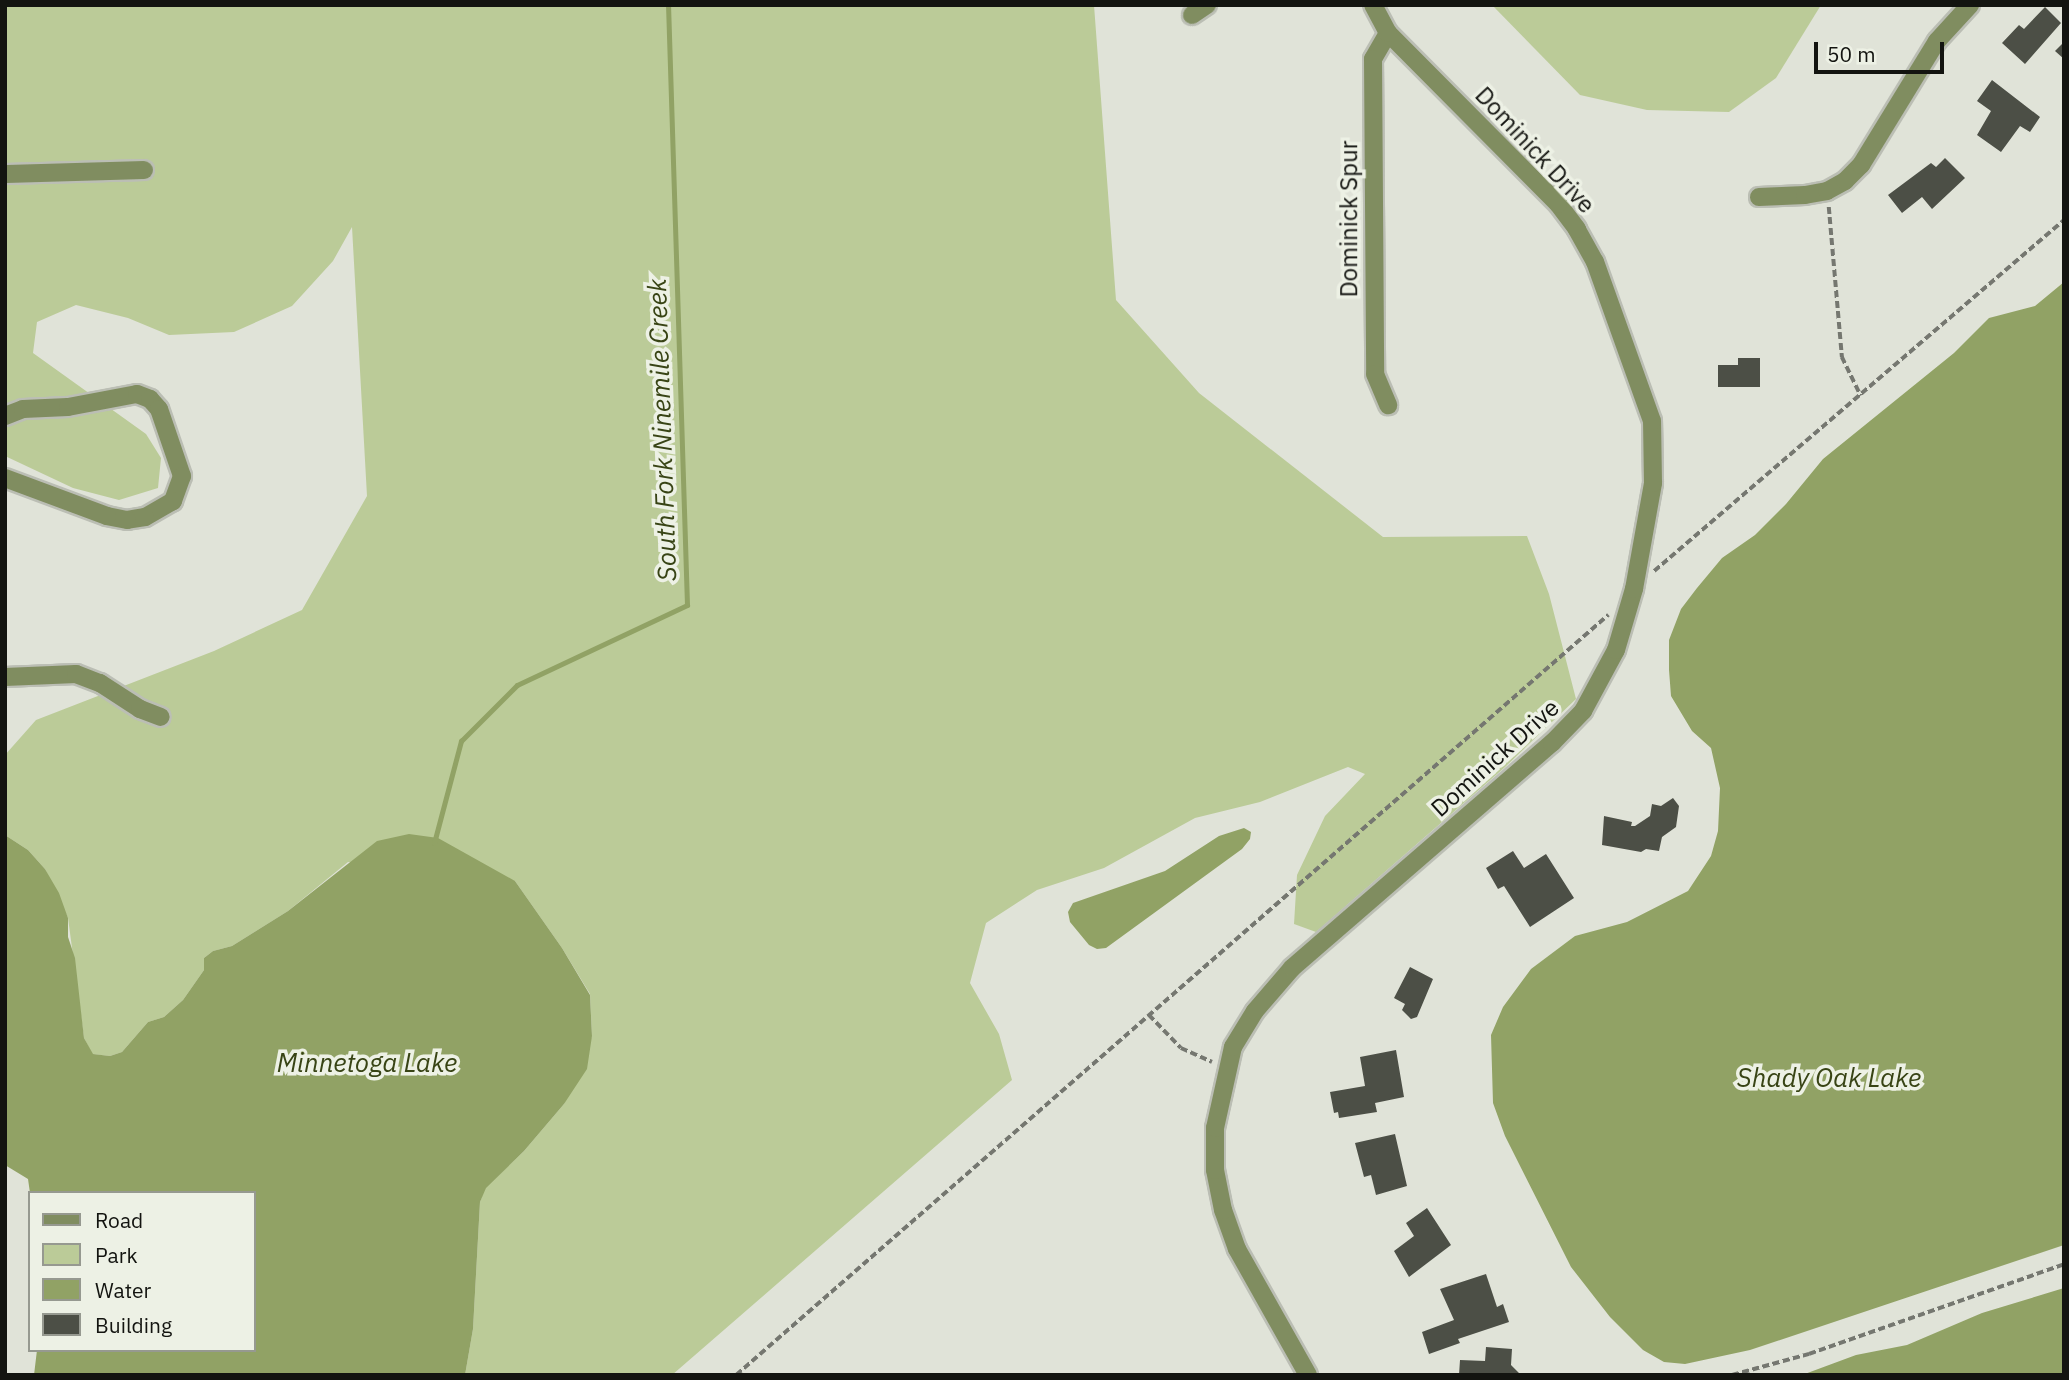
<!DOCTYPE html>
<style>
body{margin:0}
#map{position:relative;width:2069px;height:1380px;overflow:hidden;background:#e0e3d8;font-family:"IBM Plex Sans",sans-serif}
div>[style]{position:absolute}
[style*='--x']{left:calc(var(--x)*1px);top:calc(var(--y)*1px);width:calc(var(--w)*1px);rotate:calc(var(--a)*1deg)}
.green>*{inset:0;background:#bbcb98}
.water>*{inset:0;background:#91a265}
.stream>*{height:5px;margin:-2.5px;padding:0 2.5px;transform-origin:2.5px;border-radius:2.5px;background:#91a265}
.building>*{inset:0;background:#4c4f46}
.path>*{height:3.5px;margin-top:-1.75px;transform-origin:0;background:repeating-linear-gradient(90deg,#757770 0 7px,transparent 0 10.5px)}
.roads{filter:drop-shadow(2px 0 #bbbeb4) drop-shadow(-2px 0 #bbbeb4) drop-shadow(0 2px #bbbeb4) drop-shadow(0 -2px #bbbeb4)}
.minor>*{height:18px;margin:-9px;padding:0 9px;transform-origin:9px;border-radius:9px;background:#808d60}
span{translate:-50% -50%;white-space:nowrap;text-align:center;line-height:1.15;-webkit-text-stroke:7px #edf1e5;paint-order:stroke}
.street-label{font-size:24px;color:#131410}
.water-label{font-size:26px;color:#384415;font-style:italic}
.frame{position:absolute;inset:0;border:7px solid #131410;pointer-events:none}
.legend{position:absolute;left:28px;top:1191px;width:228px;height:161px;box-sizing:border-box;background:#edf1e5;border:2px solid #969990;margin:0;padding:9px 12px;list-style:none;font-size:21px;color:#131410}
.legend li{display:flex;align-items:center;gap:14px;height:35px}
.legend b{width:35px;border:2px solid #969990}
.scale{position:absolute;left:1814px;top:42px;width:130px;height:32px;box-sizing:border-box;border:4px solid #131410;border-top:0;padding-left:9px;font-size:21px;line-height:24px;white-space:nowrap;color:#131410;-webkit-text-stroke:5px #edf1e5;paint-order:stroke}
</style>
<div id="map">
<div class="green">
<i style="clip-path:polygon(5px 5px,1094px 5px,1116px 300px,1199px 393px,1383px 537px,1527px 536px,1549px 594px,1576px 699px,1504px 768px,1316px 932px,1294px 924px,1297px 875px,1325px 816px,1365px 774px,1348px 767px,1260px 802px,1195px 818px,1104px 868px,1037px 890px,986px 923px,970px 983px,999px 1034px,1012px 1080px,672px 1375px,465px 1375px,473px 1329px,480px 1202px,485px 1188px,524px 1151px,564px 1104px,592px 1036px,590px 994px,562px 948px,515px 881px,348px 862px,288px 911px,232px 946px,213px 951px,204px 958px,204px 970px,183px 1000px,164px 1017px,148px 1022px,122px 1052px,110px 1056px,92px 1054px,84px 1038px,68px 918px,45px 869px,28px 850px,5px 835px,5px 755px,36px 720px,214px 651px,302px 610px,367px 496px,352px 227px,333px 261px,292px 306px,234px 332px,169px 335px,128px 318px,76px 305px,37px 322px,33px 353px,146px 434px,161px 458px,158px 488px,119px 500px,73px 488px,5px 456px)"></i>
<i style="clip-path:polygon(1492px 5px,1821px 5px,1776px 78px,1729px 112px,1647px 110px,1580px 95px)"></i>
</div>
<div class="water">
<i style="clip-path:polygon(2064px 282px,2064px 1245px,1750px 1350px,1685px 1364px,1664px 1362px,1643px 1350px,1610px 1317px,1571px 1267px,1505px 1136px,1493px 1103px,1491px 1035px,1503px 1007px,1531px 969px,1575px 936px,1627px 922px,1688px 891px,1711px 856px,1718px 831px,1720px 788px,1711px 748px,1692px 731px,1671px 696px,1669px 670px,1669px 640px,1681px 609px,1697px 588px,1722px 558px,1755px 535px,1786px 504px,1823px 459px,1954px 353px,1989px 318px,2035px 306px)"></i>
<i style="clip-path:polygon(1244px 828px,1251px 832px,1250px 839px,1242px 849px,1106px 948px,1097px 949px,1089px 945px,1070px 922px,1068px 912px,1073px 903px,1165px 871px,1219px 836px)"></i>
<i style="clip-path:polygon(409px 834px,438px 838px,515px 881px,562px 948px,590px 995px,592px 1036px,587px 1069px,564px 1104px,524px 1151px,486px 1188px,480px 1202px,473px 1329px,465px 1375px,34px 1375px,37px 1350px,254px 1350px,254px 1193px,30px 1193px,28px 1179px,5px 1165px,5px 835px,28px 850px,45px 869px,59px 893px,68px 918px,68px 937px,75px 958px,84px 1038px,93px 1054px,110px 1056px,122px 1052px,148px 1022px,164px 1017px,183px 1000px,204px 970px,204px 958px,213px 951px,232px 946px,288px 911px,377px 841px)"></i>
<i style="clip-path:polygon(2064px 1288px,2064px 1375px,1802px 1375px,1856px 1355px,1907px 1345px,1982px 1313px)"></i>
</div>
<div class="stream">
<i style="--x:434;--y:843;--w:106;--a:-75.2"></i>
<i style="--x:461;--y:741;--w:79;--a:-45"></i>
<i style="--x:517;--y:685;--w:188;--a:-25.2"></i>
<i style="--x:687;--y:605;--w:600;--a:-91.81"></i>
</div>
<div class="building">
<i style="clip-path:polygon(2045px 7px,2061px 23px,2025px 64px,2002px 43px,2019px 25px,2024px 29px)"></i>
<i style="clip-path:polygon(2064px 42px,2064px 59px,2055px 51px)"></i>
<i style="clip-path:polygon(1992px 80px,2040px 117px,2030px 132px,2020px 126px,2001px 152px,1977px 135px,1991px 111px,1977px 101px)"></i>
<i style="clip-path:polygon(1945px 158px,1965px 178px,1932px 209px,1922px 197px,1902px 213px,1888px 195px,1931px 163px,1936px 167px)"></i>
<i style="clip-path:polygon(1738px 358px,1760px 358px,1760px 387px,1718px 387px,1718px 365px,1738px 365px)"></i>
<i style="clip-path:polygon(1673px 798px,1679px 806px,1676px 827px,1662px 837px,1659px 851px,1646px 849px,1641px 852px,1602px 845px,1604px 816px,1632px 822px,1631px 826px,1635px 826px,1650px 816px,1652px 804px,1661px 806px)"></i>
<i style="clip-path:polygon(1513px 851px,1524px 868px,1546px 854px,1574px 898px,1530px 927px,1504px 886px,1498px 889px,1486px 868px)"></i>
<i style="clip-path:polygon(1410px 967px,1433px 979px,1417px 1017px,1411px 1019px,1402px 1010px,1405px 1004px,1394px 998px)"></i>
<i style="clip-path:polygon(1396px 1050px,1404px 1097px,1375px 1103px,1377px 1112px,1339px 1118px,1338px 1112px,1334px 1113px,1330px 1092px,1365px 1086px,1360px 1057px)"></i>
<i style="clip-path:polygon(1395px 1134px,1407px 1186px,1376px 1195px,1371px 1175px,1364px 1177px,1355px 1143px)"></i>
<i style="clip-path:polygon(1427px 1208px,1451px 1245px,1409px 1277px,1394px 1251px,1414px 1236px,1406px 1223px)"></i>
<i style="clip-path:polygon(1486px 1274px,1497px 1307px,1503px 1304px,1509px 1322px,1458px 1339px,1460px 1343px,1429px 1354px,1422px 1332px,1454px 1320px,1440px 1289px)"></i>
<i style="clip-path:polygon(1486px 1347px,1512px 1349px,1511px 1365px,1521px 1375px,1459px 1375px,1460px 1360px,1485px 1361px)"></i>
</div>
<div class="path">
<i style="--x:1829;--y:207;--w:151;--a:85"></i>
<i style="--x:1842;--y:357;--w:43;--a:64"></i>
<i style="--x:1654;--y:571;--w:540;--a:-40.57"></i>
<i style="--x:1149;--y:1015;--w:46;--a:45.9"></i>
<i style="--x:1181;--y:1048;--w:34;--a:24"></i>
<i style="--x:736;--y:1375;--w:1157;--a:-41.07"></i>
<i style="--x:1732;--y:1375;--w:80;--a:-15.3"></i>
<i style="--x:1809;--y:1354;--w:270;--a:-19.4"></i>
</div>
<div class="roads">
<div class="minor">
<i style="--x:1192;--y:15;--w:18;--a:-34"></i>
<i style="--x:1388;--y:33;--w:30;--a:120"></i>
<i style="--x:1373;--y:59;--w:315;--a:89.6"></i>
<i style="--x:1375;--y:374;--w:34;--a:67"></i>
<i style="--x:5;--y:174;--w:139;--a:-1.6"></i>
<i style="--x:1759;--y:197;--w:46;--a:-2.5"></i>
<i style="--x:1805;--y:195;--w:22;--a:-10"></i>
<i style="--x:1827;--y:191;--w:21;--a:-29"></i>
<i style="--x:1845;--y:181;--w:23;--a:-45"></i>
<i style="--x:1861;--y:165;--w:145;--a:-58.5"></i>
<i style="--x:1937;--y:41;--w:49;--a:-47.5"></i>
<i style="--x:5;--y:416;--w:19;--a:-21"></i>
<i style="--x:23;--y:409;--w:45;--a:-2.5"></i>
<i style="--x:68;--y:407;--w:70;--a:-10.7"></i>
<i style="--x:137;--y:394;--w:14;--a:21"></i>
<i style="--x:150;--y:399;--w:13;--a:48"></i>
<i style="--x:159;--y:409;--w:71;--a:71.1"></i>
<i style="--x:182;--y:476;--w:27;--a:110"></i>
<i style="--x:173;--y:501;--w:32;--a:150"></i>
<i style="--x:145;--y:517;--w:18;--a:171"></i>
<i style="--x:127;--y:520;--w:20;--a:-169"></i>
<i style="--x:107;--y:516;--w:109;--a:-159.6"></i>
<i style="--x:5;--y:677;--w:71;--a:-2.4"></i>
<i style="--x:76;--y:674;--w:26;--a:21"></i>
<i style="--x:100;--y:683;--w:48;--a:33"></i>
<i style="--x:140;--y:709;--w:22;--a:21"></i>
<i style="--x:1308;--y:1375;--w:145;--a:-119.4"></i>
<i style="--x:1237;--y:1249;--w:41;--a:-109.7"></i>
<i style="--x:1223;--y:1210;--w:41;--a:-101.3"></i>
<i style="--x:1215;--y:1170;--w:42;--a:-90"></i>
<i style="--x:1215;--y:1128;--w:83;--a:-77.5"></i>
<i style="--x:1233;--y:1047;--w:42;--a:-58.6"></i>
<i style="--x:1255;--y:1011;--w:57;--a:-49.3"></i>
<i style="--x:1292;--y:968;--w:344;--a:-40.9"></i>
<i style="--x:1552;--y:743;--w:45;--a:-45.9"></i>
<i style="--x:1583;--y:711;--w:69;--a:-61.6"></i>
<i style="--x:1616;--y:650;--w:64;--a:-73.6"></i>
<i style="--x:1634;--y:589;--w:108;--a:-79.8"></i>
<i style="--x:1653;--y:483;--w:62;--a:-90.9"></i>
<i style="--x:1652;--y:421;--w:169;--a:-109.7"></i>
<i style="--x:1595;--y:262;--w:38;--a:-119"></i>
<i style="--x:1577;--y:229;--w:31;--a:-127"></i>
<i style="--x:1558;--y:204;--w:241;--a:-134.8"></i>
<i style="--x:1388;--y:33;--w:32;--a:-118"></i>
</div>
</div>
<div class="street-label">
<span style="left:1535px;top:150px;rotate:47deg">Dominick Drive</span>
<span style="left:1349px;top:219px;rotate:-90deg">Dominick Spur</span>
<span style="left:1495px;top:758px;rotate:-42deg">Dominick Drive</span>
</div>
<div class="water-label">
<span style="left:662px;top:430px;rotate:-92deg">South Fork Ninemile Creek</span>
<span style="left:367px;top:1063px">Minnetoga Lake</span>
<span style="left:1829px;top:1078px">Shady Oak Lake</span>
</div>
<div class="frame"></div>
<ul class="legend">
<li><b style="height:9px;background:#808d60"></b>Road</li>
<li><b style="height:19px;background:#bbcb98"></b>Park</li>
<li><b style="height:19px;background:#91a265"></b>Water</li>
<li><b style="height:19px;background:#4c4f46"></b>Building</li>
</ul>
<div class="scale">50 m</div>
</div>
